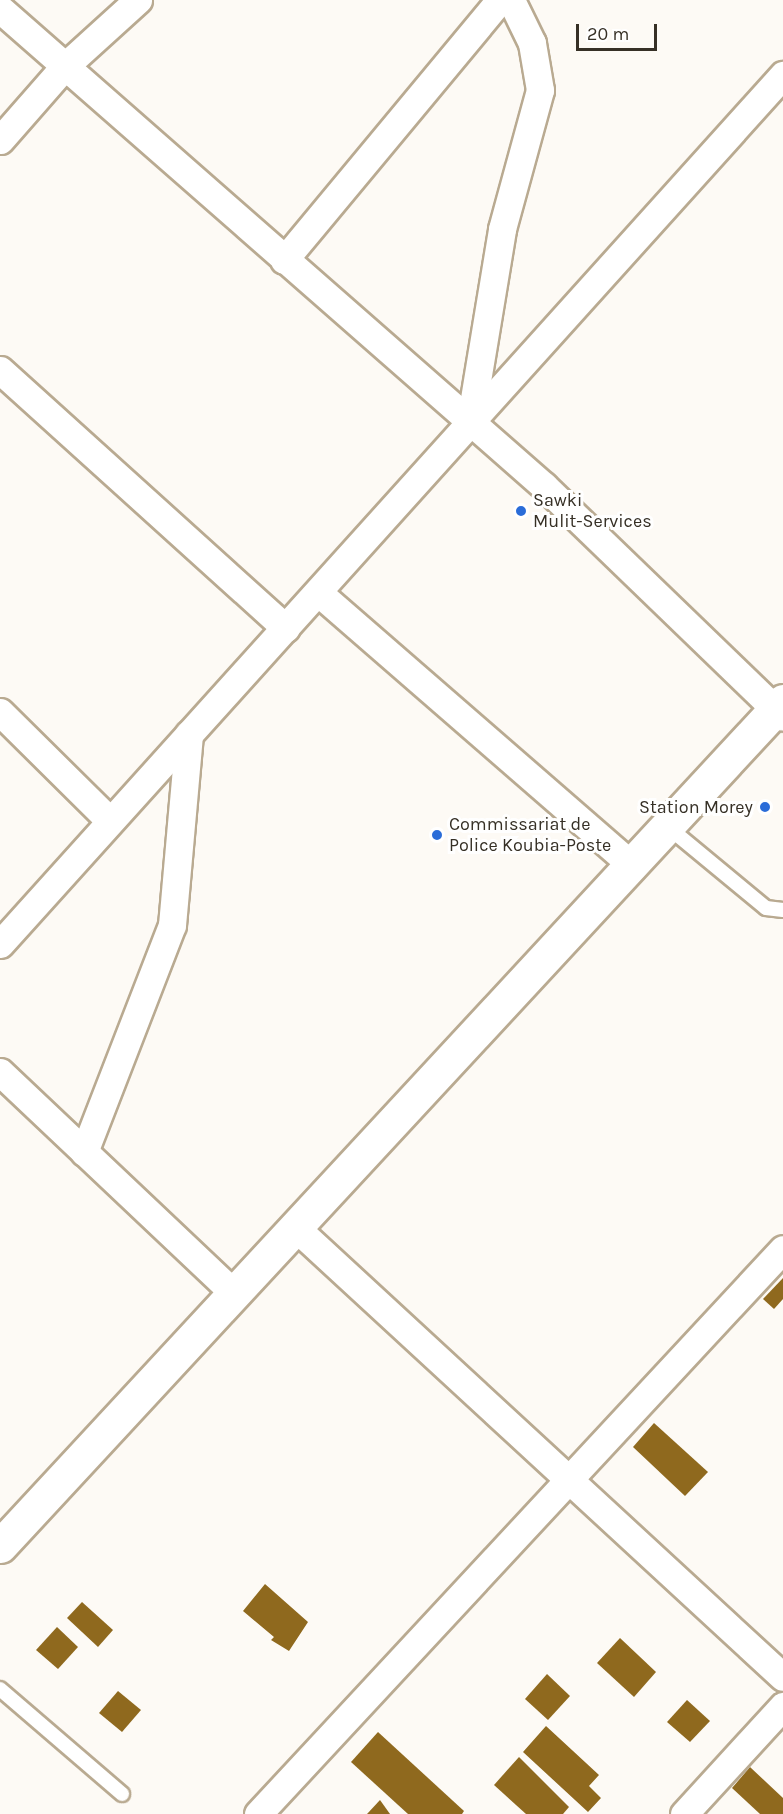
<!DOCTYPE html>
<style>
body{margin:0}
#map{position:relative;width:783px;height:1814px;overflow:hidden;background:#fdfaf5;font-family:Karla,sans-serif}
div>[style]{position:absolute}
[style*='--x']{left:calc(var(--x)*1px);top:calc(var(--y)*1px);width:calc(var(--w)*1px);rotate:calc(var(--a)*1deg)}
.building>*{inset:0;background:#8f691e}
.roads{filter:drop-shadow(2px 0 #b9aa91) drop-shadow(-2px 0 #b9aa91) drop-shadow(0 2px #b9aa91) drop-shadow(0 -2px #b9aa91)}
.service>*{height:14px;margin:-7px;padding:0 7px;transform-origin:7px;border-radius:7px;background:#fff}
.minor>*{height:27px;margin:-13.5px;padding:0 13.5px;transform-origin:13.5px;border-radius:13.5px;background:#fff}
.primary>*{height:33px;margin:-16.5px;padding:0 16.5px;transform-origin:16.5px;border-radius:16.5px;background:#fff}
.dots>*{width:16px;height:16px;translate:-50% -50%;box-sizing:border-box;border:3px solid #fff;border-radius:50%}
span{translate:-50% -50%;white-space:nowrap;text-align:center;line-height:1.15;-webkit-text-stroke:6px #fff;paint-order:stroke}
.poi-label{font-size:18px;color:#363026}
.left{translate:0 -50%;text-align:left}
.right{translate:-100% -50%;text-align:right}
.scale{position:absolute;left:576px;top:24px;width:81px;height:27px;box-sizing:border-box;border:3px solid #363026;border-top:0;padding-left:8px;font-size:18px;line-height:21px;white-space:nowrap;color:#363026;-webkit-text-stroke:4px #fff;paint-order:stroke}
</style>
<div id="map">
<div class="building">
<i style="clip-path:polygon(783px 1278px,783px 1299px,774px 1309px,763px 1299px)"></i>
<i style="clip-path:polygon(654px 1423px,708px 1472px,685px 1496px,633px 1447px)"></i>
<i style="clip-path:polygon(265px 1584px,308px 1622px,289px 1651px,271px 1640px,274px 1637px,243px 1611px)"></i>
<i style="clip-path:polygon(82px 1602px,113px 1630px,98px 1647px,67px 1618px)"></i>
<i style="clip-path:polygon(57px 1627px,78px 1647px,58px 1669px,36px 1650px)"></i>
<i style="clip-path:polygon(620px 1638px,656px 1672px,634px 1697px,597px 1663px)"></i>
<i style="clip-path:polygon(547px 1674px,570px 1696px,548px 1720px,525px 1699px)"></i>
<i style="clip-path:polygon(118px 1691px,141px 1710px,122px 1732px,99px 1713px)"></i>
<i style="clip-path:polygon(687px 1700px,710px 1721px,690px 1742px,667px 1722px)"></i>
<i style="clip-path:polygon(546px 1726px,599px 1775px,589px 1786px,601px 1798px,588px 1812px,523px 1752px)"></i>
<i style="clip-path:polygon(378px 1732px,464px 1811px,462px 1814px,408px 1814px,351px 1762px)"></i>
<i style="clip-path:polygon(519px 1757px,569px 1807px,563px 1814px,526px 1814px,494px 1785px)"></i>
<i style="clip-path:polygon(750px 1767px,783px 1798px,783px 1814px,760px 1814px,732px 1788px)"></i>
<i style="clip-path:polygon(380px 1800px,390px 1814px,367px 1814px)"></i>
</div>
<div class="roads">
<div class="service">
<i style="--x:668;--y:827;--w:127;--a:39.6"></i>
<i style="--x:766;--y:908;--w:17;--a:7"></i>
<i style="--x:0;--y:1689;--w:161;--a:40.7"></i>
</div>
<div class="minor">
<i style="--x:0;--y:9;--w:724;--a:41.25"></i>
<i style="--x:544;--y:486;--w:332;--a:44"></i>
<i style="--x:0;--y:140;--w:97;--a:-48.8"></i>
<i style="--x:64;--y:67;--w:100;--a:-42.2"></i>
<i style="--x:284;--y:260;--w:338;--a:-50.3"></i>
<i style="--x:0;--y:370;--w:385;--a:42.1"></i>
<i style="--x:470;--y:423;--w:197;--a:-80.6"></i>
<i style="--x:502;--y:229;--w:144;--a:-74.7"></i>
<i style="--x:540;--y:90;--w:48;--a:-99.7"></i>
<i style="--x:532;--y:43;--w:48;--a:-116"></i>
<i style="--x:320;--y:594;--w:415;--a:41"></i>
<i style="--x:0;--y:712;--w:153;--a:44.7"></i>
<i style="--x:0;--y:944;--w:1170;--a:-47.98"></i>
<i style="--x:0;--y:1072;--w:322;--a:43.4"></i>
<i style="--x:84;--y:1152;--w:243;--a:-68.8"></i>
<i style="--x:172;--y:925;--w:192;--a:-84.9"></i>
<i style="--x:296;--y:1228;--w:662;--a:42.68"></i>
<i style="--x:258;--y:1814;--w:771;--a:-47.1"></i>
<i style="--x:684;--y:1814;--w:147;--a:-47.5"></i>
</div>
<div class="primary">
<i style="--x:0;--y:1546;--w:1152;--a:-47.18"></i>
</div>
</div>
<div class="dots">
<i style="left:521px;top:511px;background:#2a6cd8"></i>
<i style="left:765px;top:807px;background:#2a6cd8"></i>
<i style="left:437px;top:835px;background:#2a6cd8"></i>
</div>
<div class="poi-label">
<span class="left" style="left:533px;top:511px">Sawki<br>Mulit-Services</span>
<span class="right" style="left:753px;top:807px">Station Morey</span>
<span class="left" style="left:449px;top:835px">Commissariat de<br>Police Koubia-Poste</span>
</div>
<div class="scale">20 m</div>
</div>
